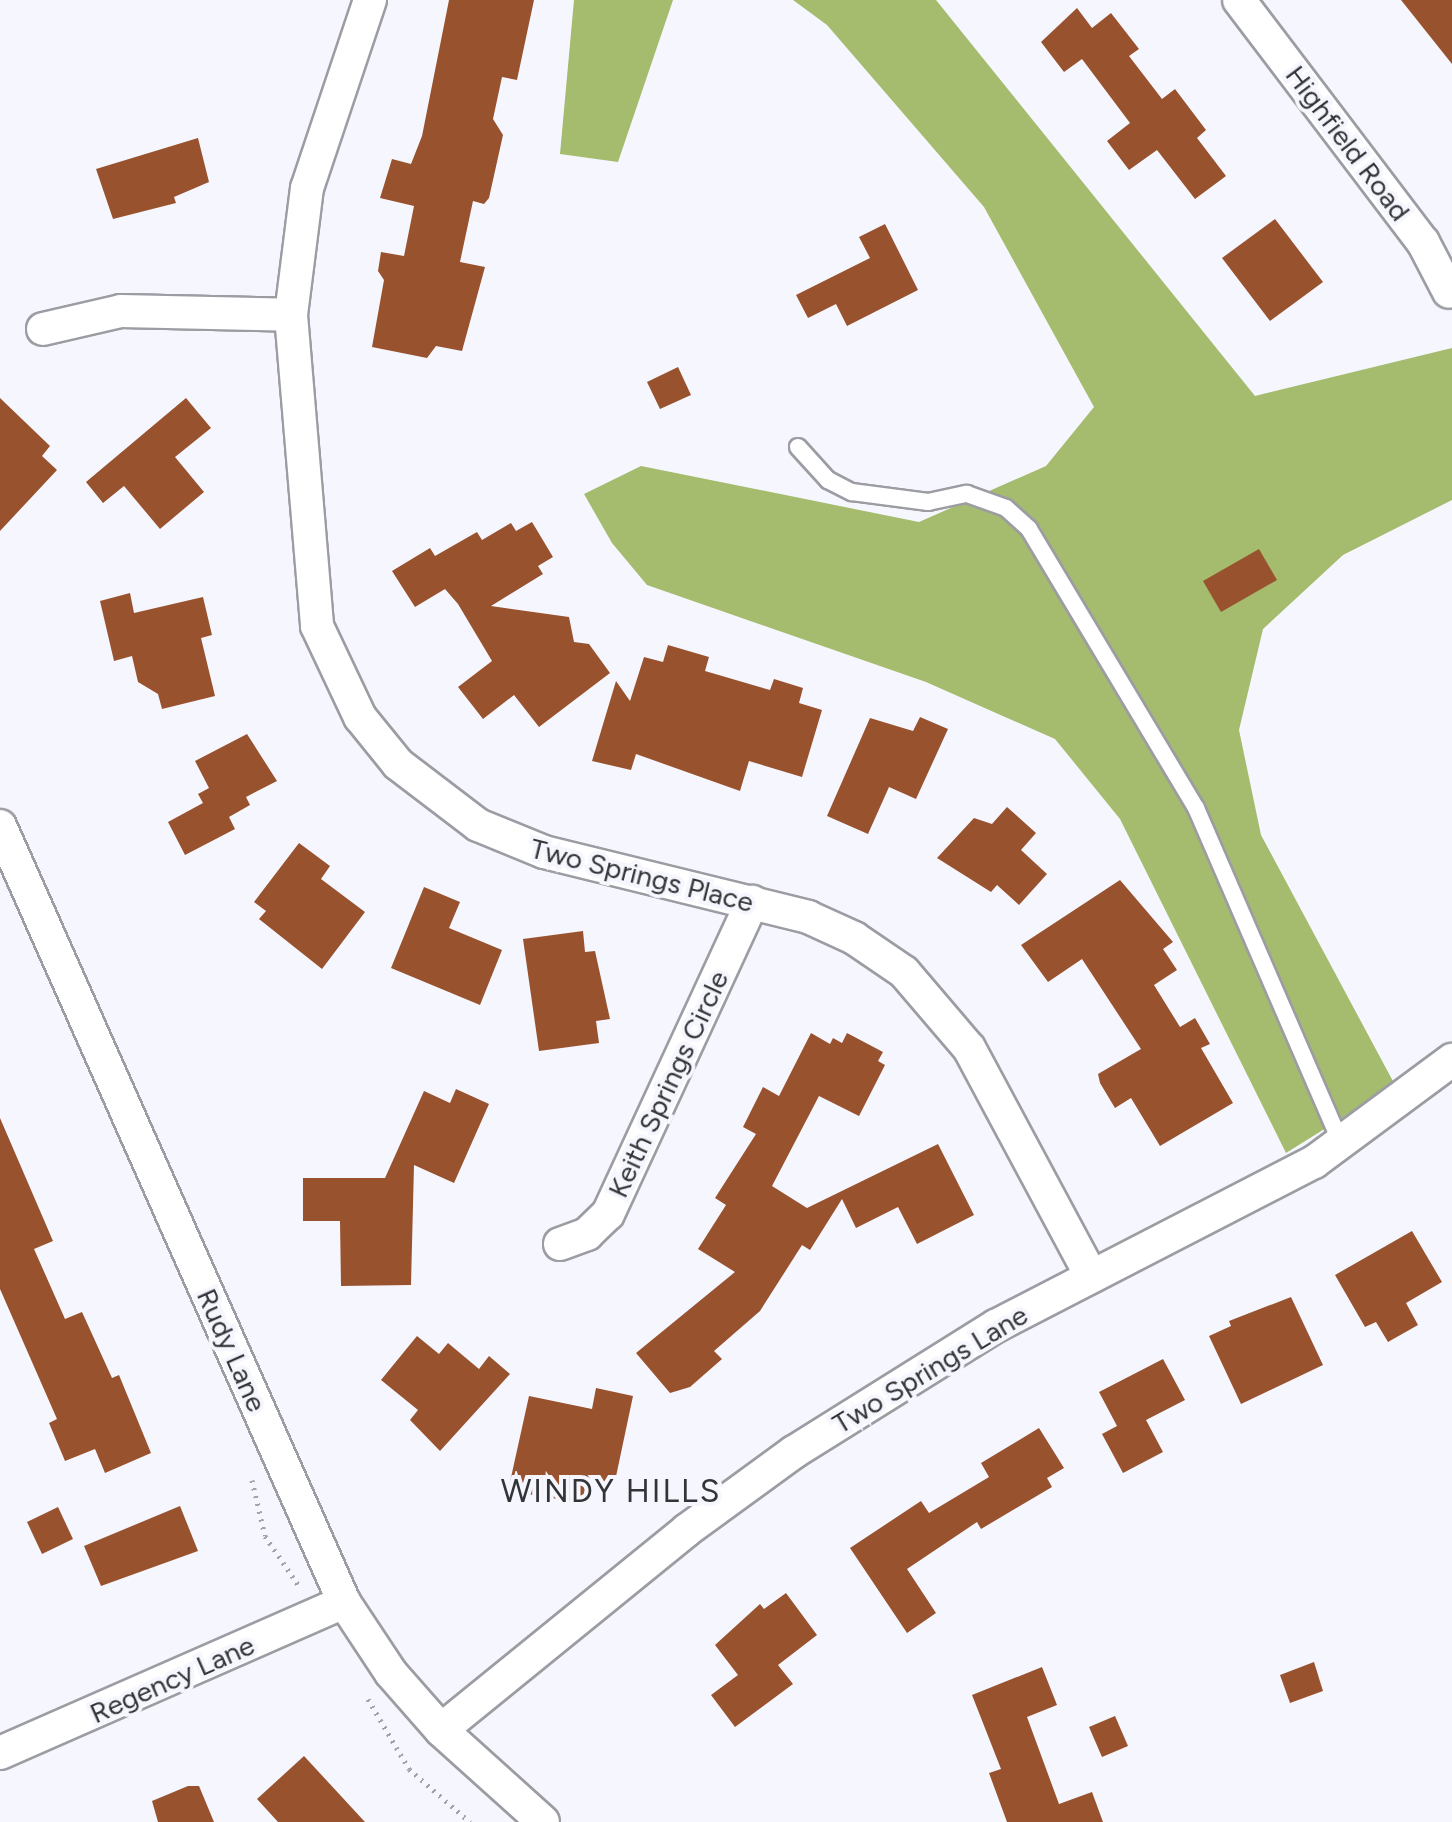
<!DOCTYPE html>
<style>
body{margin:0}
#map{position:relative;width:1452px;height:1822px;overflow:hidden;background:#f6f6fe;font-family:Figtree,sans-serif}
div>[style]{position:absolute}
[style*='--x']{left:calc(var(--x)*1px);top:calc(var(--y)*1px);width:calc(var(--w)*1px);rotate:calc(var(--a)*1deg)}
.forest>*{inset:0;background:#a5bb6d}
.building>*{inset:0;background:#99522e}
.path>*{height:5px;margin-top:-2.5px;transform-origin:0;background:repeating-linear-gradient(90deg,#a2a3a8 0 2px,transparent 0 8px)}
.roads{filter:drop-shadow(2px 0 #9c9ca3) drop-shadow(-2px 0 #9c9ca3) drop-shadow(0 2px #9c9ca3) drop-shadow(0 -2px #9c9ca3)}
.lane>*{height:16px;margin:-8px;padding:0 8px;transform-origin:8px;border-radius:8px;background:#fff}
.street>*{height:32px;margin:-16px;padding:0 16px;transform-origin:16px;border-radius:16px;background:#fff}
span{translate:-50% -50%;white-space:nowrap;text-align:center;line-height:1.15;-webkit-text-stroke:8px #f6f6fe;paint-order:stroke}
.street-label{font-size:28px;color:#333437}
.quarter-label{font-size:32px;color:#333437;letter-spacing:2px}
</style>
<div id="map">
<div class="forest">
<i style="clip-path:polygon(574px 0,673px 0,618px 162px,560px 154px)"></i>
<i style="clip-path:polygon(793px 0,936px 0,1255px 396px,1452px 348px,1452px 500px,1343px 555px,1263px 629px,1239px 730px,1261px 835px,1395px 1085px,1286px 1153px,1120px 819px,1055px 739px,926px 682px,647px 585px,612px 543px,584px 494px,641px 466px,919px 522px,1046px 466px,1094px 407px,984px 207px,827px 25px)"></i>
</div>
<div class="building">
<i style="clip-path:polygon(449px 0,534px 0,517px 80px,502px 77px,493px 119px,503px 135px,489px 198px,484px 204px,473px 201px,460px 262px,485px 267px,462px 351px,436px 346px,427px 358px,372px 347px,384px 280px,378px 271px,381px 252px,404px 256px,414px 206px,380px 198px,392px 159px,411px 164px,422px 136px)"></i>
<i style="clip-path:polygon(1401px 0,1452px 0,1452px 64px)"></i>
<i style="clip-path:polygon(1077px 8px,1092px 28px,1111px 13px,1139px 49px,1129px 56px,1162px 99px,1175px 89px,1206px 130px,1197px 138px,1226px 176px,1195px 199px,1157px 150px,1129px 170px,1107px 141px,1130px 123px,1082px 59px,1064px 72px,1041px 42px)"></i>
<i style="clip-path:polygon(198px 138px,209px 182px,174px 197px,176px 203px,113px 219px,96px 169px)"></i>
<i style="clip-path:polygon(1275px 219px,1323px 282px,1270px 321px,1222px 258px)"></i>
<i style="clip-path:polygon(885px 224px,918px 290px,847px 326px,836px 304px,808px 318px,796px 295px,870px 258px,859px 237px)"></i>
<i style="clip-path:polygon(678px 367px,691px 395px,660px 409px,647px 382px)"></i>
<i style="clip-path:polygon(0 398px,50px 446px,42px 456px,57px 470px,0 531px)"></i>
<i style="clip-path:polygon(186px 398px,211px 428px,175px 457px,204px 492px,160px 529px,124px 486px,103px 503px,86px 482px)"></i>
<i style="clip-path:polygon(532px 522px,553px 557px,538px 566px,543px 574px,491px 606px,569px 617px,574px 642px,589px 644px,610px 673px,539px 727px,514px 695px,483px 719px,458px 687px,492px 661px,458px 604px,445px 589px,415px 607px,392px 571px,430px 548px,435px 556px,477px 532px,482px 540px,511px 523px,516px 531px)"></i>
<i style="clip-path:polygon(1259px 549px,1277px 580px,1221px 612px,1203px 581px)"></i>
<i style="clip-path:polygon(130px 593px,134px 613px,203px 597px,212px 635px,201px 638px,215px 696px,162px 709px,158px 694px,138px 682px,132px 656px,114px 661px,100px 601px)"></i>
<i style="clip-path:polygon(668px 645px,709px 657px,705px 671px,770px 690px,774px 679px,803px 688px,799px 703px,822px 710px,802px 777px,749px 761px,740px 791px,636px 754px,631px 770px,592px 761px,616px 681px,630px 701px,644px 657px,663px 662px)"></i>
<i style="clip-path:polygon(920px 717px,948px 729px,916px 799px,889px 787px,868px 834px,827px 816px,870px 718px,913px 731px)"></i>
<i style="clip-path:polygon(247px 734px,277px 781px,246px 797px,250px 805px,229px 817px,235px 829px,185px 855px,168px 822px,203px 803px,198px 794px,209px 788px,195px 761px)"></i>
<i style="clip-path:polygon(1007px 807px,1036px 833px,1021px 850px,1047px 874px,1019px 905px,997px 885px,991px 892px,937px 858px,974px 818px,992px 824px)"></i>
<i style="clip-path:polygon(299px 843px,330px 866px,321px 879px,365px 912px,322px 969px,259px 919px,266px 911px,254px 902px)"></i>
<i style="clip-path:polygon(1120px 880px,1173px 942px,1163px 949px,1177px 970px,1154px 985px,1180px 1027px,1195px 1018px,1210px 1044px,1201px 1048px,1233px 1103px,1160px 1146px,1131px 1098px,1115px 1108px,1100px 1083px,1098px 1074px,1141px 1049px,1082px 959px,1048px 982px,1021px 945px)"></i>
<i style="clip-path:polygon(424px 887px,460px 902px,449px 928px,502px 950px,480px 1005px,391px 968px)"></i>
<i style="clip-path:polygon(583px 931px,585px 952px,595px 951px,610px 1019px,596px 1021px,599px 1043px,539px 1051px,523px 939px)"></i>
<i style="clip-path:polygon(811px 1033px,830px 1044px,833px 1038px,842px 1043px,847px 1033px,883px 1052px,878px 1061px,885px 1065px,859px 1116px,819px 1096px,772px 1186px,807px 1208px,938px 1144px,974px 1215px,917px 1244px,898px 1207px,856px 1228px,842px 1199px,810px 1250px,802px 1245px,760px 1311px,714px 1351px,722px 1359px,690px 1387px,670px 1393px,636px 1353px,735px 1272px,698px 1249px,726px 1205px,715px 1198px,756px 1134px,743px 1127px,763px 1087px,779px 1096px)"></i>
<i style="clip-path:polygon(456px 1089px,489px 1104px,454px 1183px,414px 1165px,411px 1285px,341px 1286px,340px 1221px,303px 1221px,303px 1178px,385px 1178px,424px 1091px,450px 1103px)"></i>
<i style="clip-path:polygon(0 1118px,53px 1241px,34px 1249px,65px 1319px,82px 1312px,112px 1378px,119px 1375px,151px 1453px,105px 1473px,95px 1449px,65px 1461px,49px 1423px,57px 1419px,0 1289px)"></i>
<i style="clip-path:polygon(1412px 1231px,1442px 1282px,1406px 1303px,1418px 1325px,1388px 1342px,1376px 1322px,1365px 1327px,1335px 1275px)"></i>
<i style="clip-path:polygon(1291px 1297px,1323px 1365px,1241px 1404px,1209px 1336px,1231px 1326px,1229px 1321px)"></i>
<i style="clip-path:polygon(417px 1336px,439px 1354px,448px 1343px,479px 1369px,489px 1356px,510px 1374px,440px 1451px,410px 1420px,418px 1410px,381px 1380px)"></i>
<i style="clip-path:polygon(1163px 1359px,1185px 1400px,1146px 1420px,1163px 1452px,1123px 1473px,1102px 1434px,1117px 1426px,1099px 1392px)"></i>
<i style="clip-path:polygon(596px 1388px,633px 1396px,614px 1486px,587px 1481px,582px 1503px,508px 1491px,529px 1396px,592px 1409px)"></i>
<i style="clip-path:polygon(1039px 1428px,1064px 1468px,1047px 1478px,1052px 1487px,981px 1529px,977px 1522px,907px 1569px,936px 1613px,907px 1633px,850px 1548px,921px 1501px,929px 1513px,989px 1477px,981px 1463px)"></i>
<i style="clip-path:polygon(180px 1506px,198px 1551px,101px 1586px,84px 1546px)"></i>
<i style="clip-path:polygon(58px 1507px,73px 1539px,42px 1554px,27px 1522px)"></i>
<i style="clip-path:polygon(786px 1593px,817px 1635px,778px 1665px,793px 1684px,735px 1727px,711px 1695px,738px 1675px,715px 1645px,760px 1604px,764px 1609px)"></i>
<i style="clip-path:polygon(1314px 1662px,1323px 1691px,1290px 1703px,1280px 1675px)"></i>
<i style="clip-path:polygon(1042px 1667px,1057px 1705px,1027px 1717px,1059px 1804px,1092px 1792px,1103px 1822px,1007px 1822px,989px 1773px,1001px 1769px,972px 1695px)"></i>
<i style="clip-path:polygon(1115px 1716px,1128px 1746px,1102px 1757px,1089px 1727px)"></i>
<i style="clip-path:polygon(304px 1756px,365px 1822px,278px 1822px,257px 1799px)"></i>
<i style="clip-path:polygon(188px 1786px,199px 1786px,214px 1822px,158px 1822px,152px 1801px)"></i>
</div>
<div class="path">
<i style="--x:252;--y:1480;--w:57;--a:76.9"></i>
<i style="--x:265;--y:1536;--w:60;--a:55.8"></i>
<i style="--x:368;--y:1699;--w:81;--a:59.6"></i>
<i style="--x:409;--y:1769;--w:81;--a:41"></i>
</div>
<div class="roads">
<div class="lane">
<i style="--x:798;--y:447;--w:45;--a:47.7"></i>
<i style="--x:828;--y:480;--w:27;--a:27"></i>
<i style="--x:852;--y:492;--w:77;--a:7.5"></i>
<i style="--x:928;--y:502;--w:40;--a:-12"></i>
<i style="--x:967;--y:494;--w:41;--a:19.7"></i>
<i style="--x:1006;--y:508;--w:31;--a:42"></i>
<i style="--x:1029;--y:529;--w:325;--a:59.1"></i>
<i style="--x:1196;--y:808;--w:365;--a:66.6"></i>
</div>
<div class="street">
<i style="--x:370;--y:0;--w:198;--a:108.5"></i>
<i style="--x:307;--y:188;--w:128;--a:97.2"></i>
<i style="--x:291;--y:315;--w:312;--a:85.2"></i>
<i style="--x:317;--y:626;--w:101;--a:64.7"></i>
<i style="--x:360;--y:717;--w:60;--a:51"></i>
<i style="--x:398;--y:764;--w:101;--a:37.3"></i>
<i style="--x:478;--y:825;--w:71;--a:22.2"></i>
<i style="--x:544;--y:852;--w:272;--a:13.8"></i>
<i style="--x:808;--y:917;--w:51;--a:24.5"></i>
<i style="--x:854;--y:938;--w:60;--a:34.2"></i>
<i style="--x:904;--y:972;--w:100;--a:49.5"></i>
<i style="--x:969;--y:1048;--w:259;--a:61.8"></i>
<i style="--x:1239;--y:0;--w:304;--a:52.8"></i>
<i style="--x:1423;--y:242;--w:56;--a:62.5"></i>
<i style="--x:43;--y:329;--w:80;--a:-13"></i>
<i style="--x:121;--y:311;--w:170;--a:1.3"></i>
<i style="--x:0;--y:826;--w:849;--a:66.09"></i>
<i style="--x:344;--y:1602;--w:85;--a:56.5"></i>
<i style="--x:391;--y:1673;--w:76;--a:48.7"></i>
<i style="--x:441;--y:1730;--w:137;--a:42"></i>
<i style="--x:560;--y:1244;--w:29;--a:-20"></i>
<i style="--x:587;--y:1234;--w:29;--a:-44"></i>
<i style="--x:608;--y:1214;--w:344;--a:-65.2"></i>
<i style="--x:441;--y:1730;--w:317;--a:-39.1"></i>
<i style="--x:687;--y:1530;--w:132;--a:-36.1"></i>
<i style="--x:794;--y:1452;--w:238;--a:-32"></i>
<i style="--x:996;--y:1326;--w:358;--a:-27.3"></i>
<i style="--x:1314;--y:1162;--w:172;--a:-36.5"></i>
<i style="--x:0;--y:1753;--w:376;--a:-23.7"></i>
</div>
</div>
<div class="street-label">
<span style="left:1348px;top:143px;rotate:53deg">Highfield Road</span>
<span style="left:642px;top:875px;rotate:14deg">Two Springs Place</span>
<span style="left:668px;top:1084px;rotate:-65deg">Keith Springs Circle</span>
<span style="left:232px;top:1350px;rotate:66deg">Rudy Lane</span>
<span style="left:930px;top:1369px;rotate:-31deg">Two Springs Lane</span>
<span style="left:172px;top:1679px;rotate:-24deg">Regency Lane</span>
</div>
<div class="quarter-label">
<span style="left:611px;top:1491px">WINDY HILLS</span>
</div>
</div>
